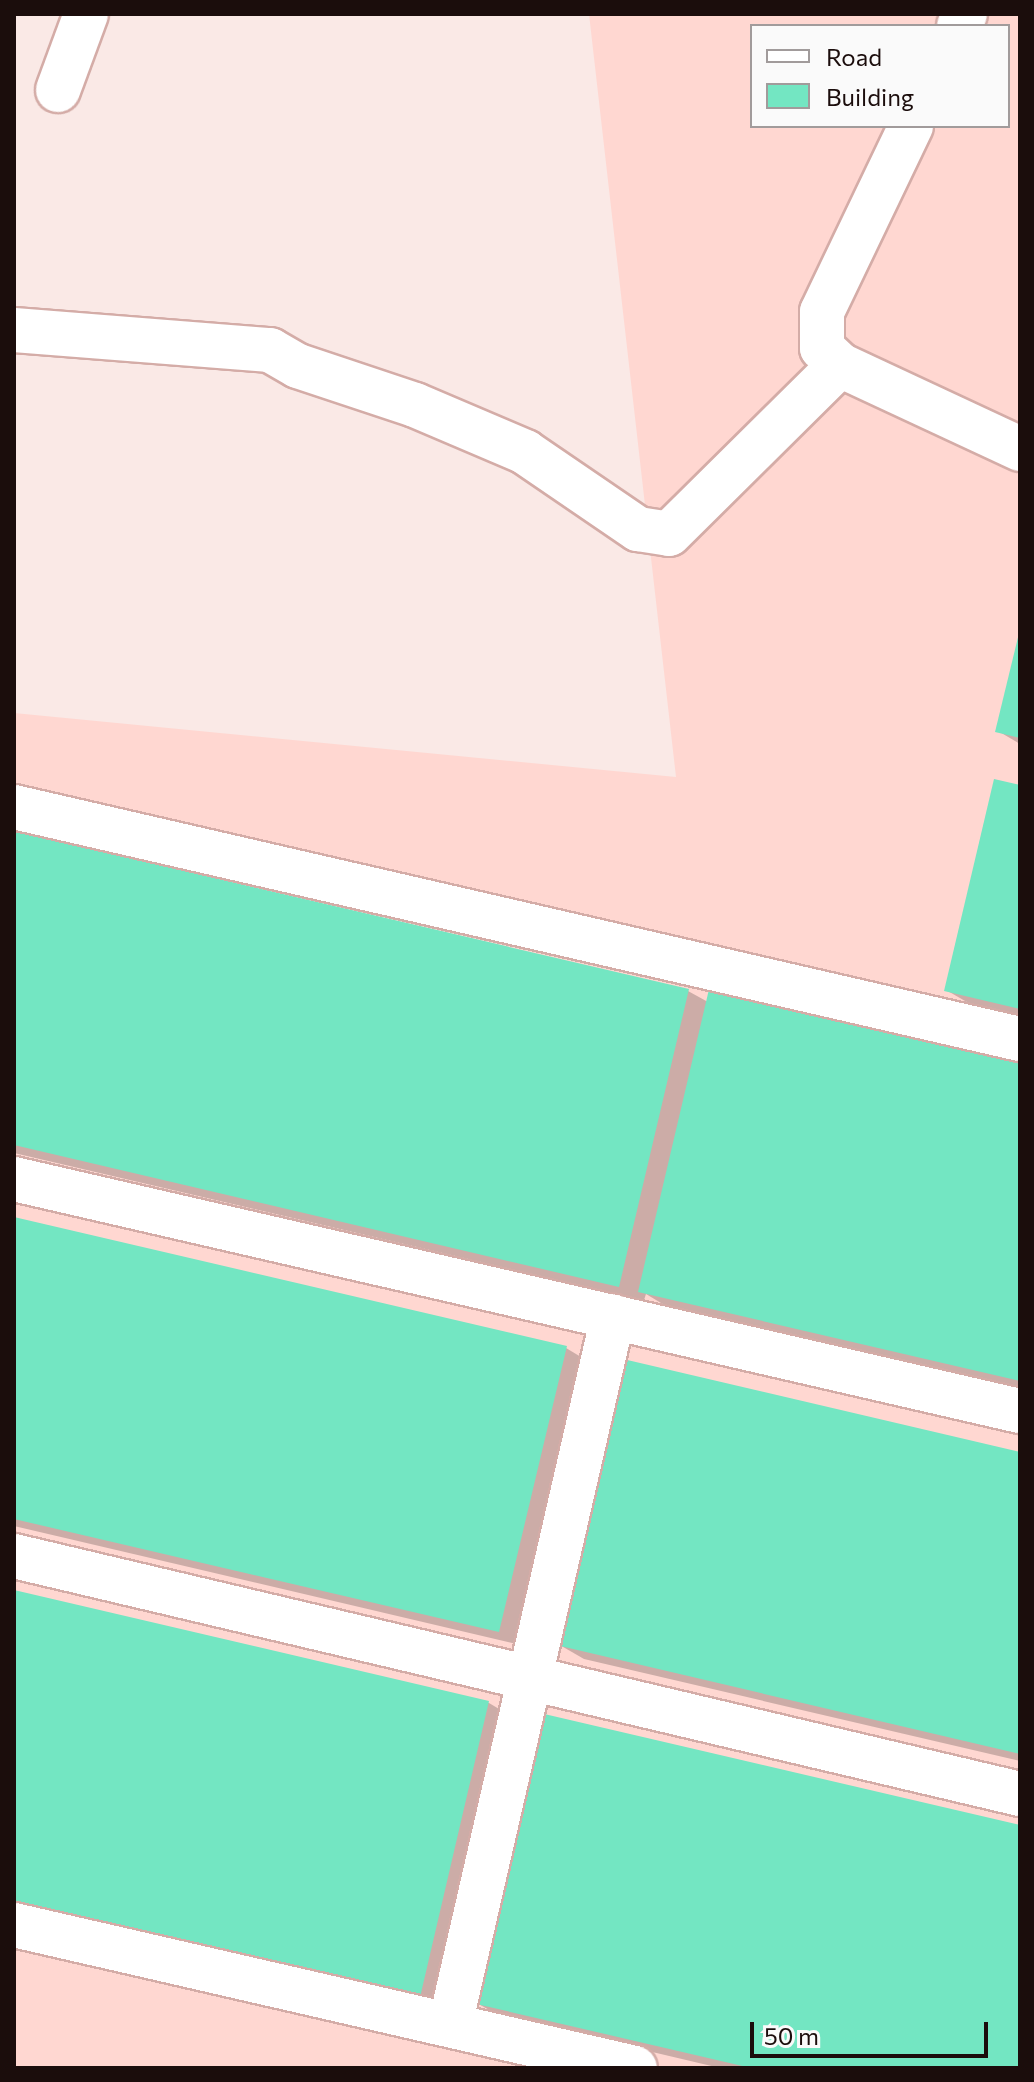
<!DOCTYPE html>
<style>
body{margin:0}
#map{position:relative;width:1034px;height:2082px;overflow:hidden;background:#fae9e6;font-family:Commissioner,sans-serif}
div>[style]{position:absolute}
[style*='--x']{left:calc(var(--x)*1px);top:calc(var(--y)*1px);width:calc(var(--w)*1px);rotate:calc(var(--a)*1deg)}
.built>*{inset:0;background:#ffd7d1}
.shadow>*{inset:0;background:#0003}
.building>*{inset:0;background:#73e6c2}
.roads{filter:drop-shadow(2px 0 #d4aca7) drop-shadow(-2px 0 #d4aca7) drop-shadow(0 2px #d4aca7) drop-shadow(0 -2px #d4aca7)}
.minor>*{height:44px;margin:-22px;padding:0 22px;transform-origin:22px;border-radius:22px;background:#fff}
span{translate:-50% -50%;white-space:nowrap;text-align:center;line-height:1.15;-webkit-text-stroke:6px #fafafa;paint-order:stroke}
.frame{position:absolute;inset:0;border:16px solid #1b0d0c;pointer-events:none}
.legend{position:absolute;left:750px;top:24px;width:260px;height:104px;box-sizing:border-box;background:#fafafa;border:2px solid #a19b9b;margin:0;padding:10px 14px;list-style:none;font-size:24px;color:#1b0d0c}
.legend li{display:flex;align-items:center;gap:16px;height:40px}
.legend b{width:40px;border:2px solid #a19b9b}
.scale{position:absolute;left:750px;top:2022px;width:238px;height:36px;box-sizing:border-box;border:4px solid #1b0d0c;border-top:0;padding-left:10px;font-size:24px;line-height:28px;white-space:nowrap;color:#1b0d0c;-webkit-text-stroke:6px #fafafa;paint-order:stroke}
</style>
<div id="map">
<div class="built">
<i style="clip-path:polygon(evenodd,589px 14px,1020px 14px,1020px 2068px,14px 2068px,14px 713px,676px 777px,589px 14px,752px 26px,1008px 26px,1008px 126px,752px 126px,752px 26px)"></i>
</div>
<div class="shadow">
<i style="clip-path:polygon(1020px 636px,1020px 744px,998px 731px)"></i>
<i style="clip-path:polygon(1020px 787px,1020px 1016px,972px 1005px,946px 990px)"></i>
<i style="clip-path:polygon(14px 833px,688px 991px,708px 1002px,1020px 1060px,1020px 1389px,666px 1306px,646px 1294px,644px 1300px,14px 1153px)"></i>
<i style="clip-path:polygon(14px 1219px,566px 1348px,591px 1363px,525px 1646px,14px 1526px)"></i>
<i style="clip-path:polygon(1020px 1454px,1020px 1761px,584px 1659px,558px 1644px)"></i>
<i style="clip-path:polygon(14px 1592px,489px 1703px,514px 1718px,443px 2019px)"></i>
<i style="clip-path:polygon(1020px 1827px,1020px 2068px,720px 2068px,500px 2016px,475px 2002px)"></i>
</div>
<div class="building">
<i style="clip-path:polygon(1019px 633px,1020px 633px,1020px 738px,995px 732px)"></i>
<i style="clip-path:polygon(994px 779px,1020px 785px,1020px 1009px,944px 991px)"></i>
<i style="clip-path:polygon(14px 831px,689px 989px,619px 1287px,14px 1145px)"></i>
<i style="clip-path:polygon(710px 985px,1020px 1058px,1020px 1381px,638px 1292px)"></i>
<i style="clip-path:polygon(14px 1217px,567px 1346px,499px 1632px,14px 1519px)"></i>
<i style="clip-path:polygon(623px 1359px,1020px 1452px,1020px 1754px,556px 1645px)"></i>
<i style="clip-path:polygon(14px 1590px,489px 1701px,418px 2006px,14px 1911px)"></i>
<i style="clip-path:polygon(540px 1713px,1020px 1825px,1020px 2068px,751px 2068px,472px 2003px)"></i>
</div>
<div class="roads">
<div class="minor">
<i style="--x:959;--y:26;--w:13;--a:-63"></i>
<i style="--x:58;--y:90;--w:81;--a:-69.8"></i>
<i style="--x:911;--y:126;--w:206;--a:115.6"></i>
<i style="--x:822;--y:312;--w:36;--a:90"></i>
<i style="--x:822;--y:348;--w:25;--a:43"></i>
<i style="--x:840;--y:365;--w:199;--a:25"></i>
<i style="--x:14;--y:330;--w:257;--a:4.5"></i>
<i style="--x:270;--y:350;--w:32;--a:30"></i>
<i style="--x:298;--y:366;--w:123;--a:18.4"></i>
<i style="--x:415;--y:405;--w:120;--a:23.1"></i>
<i style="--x:525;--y:452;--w:137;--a:34.3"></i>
<i style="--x:638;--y:529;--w:31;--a:9"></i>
<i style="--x:669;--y:534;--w:240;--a:-44.7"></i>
<i style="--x:14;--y:807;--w:1032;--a:12.99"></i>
<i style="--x:14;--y:1179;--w:1032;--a:12.99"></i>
<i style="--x:14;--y:1556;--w:1034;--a:13.31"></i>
<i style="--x:14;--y:1925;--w:637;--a:12.97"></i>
<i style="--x:450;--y:2025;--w:727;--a:-77.05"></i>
</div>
</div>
<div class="frame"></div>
<ul class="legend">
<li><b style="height:10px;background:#fff"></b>Road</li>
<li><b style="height:22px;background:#73e6c2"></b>Building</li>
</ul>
<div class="scale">50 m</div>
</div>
